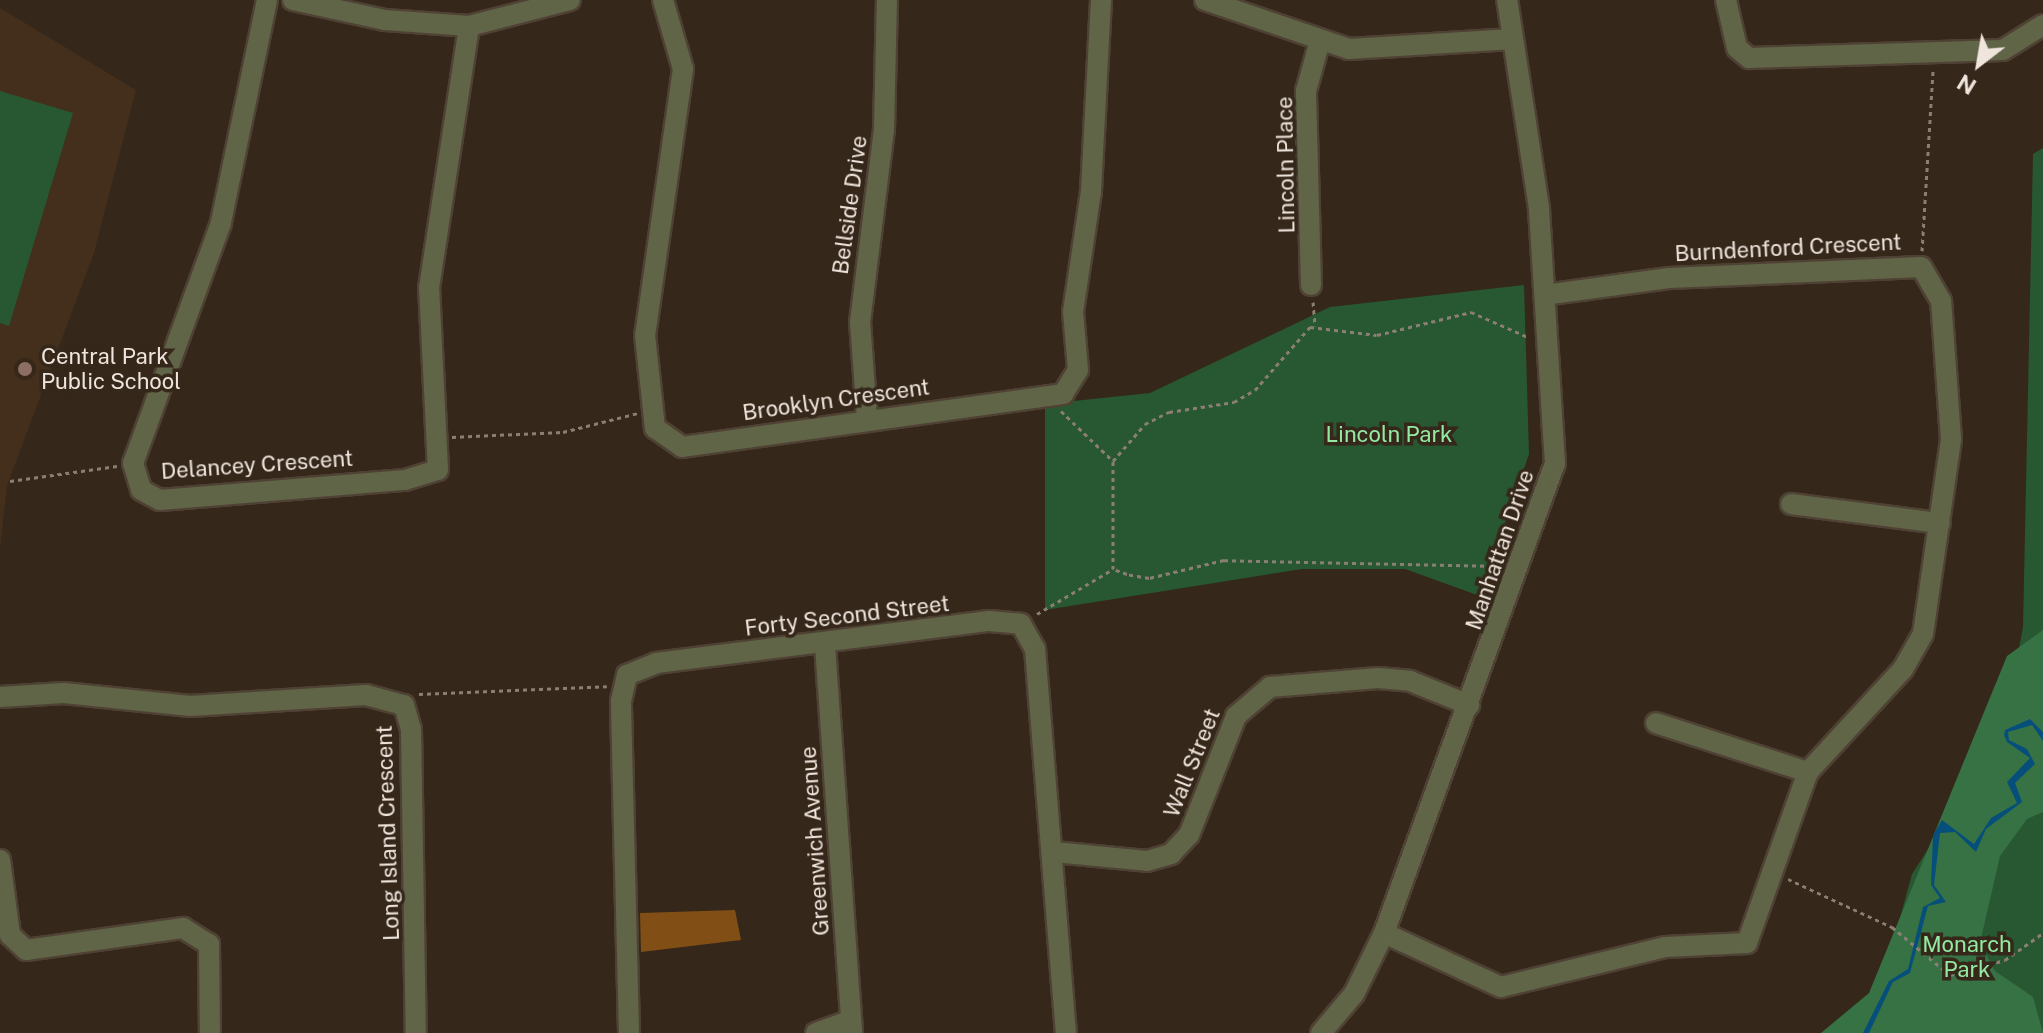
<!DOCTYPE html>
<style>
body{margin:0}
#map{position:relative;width:2043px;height:1033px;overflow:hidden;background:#352719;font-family:"Public Sans",sans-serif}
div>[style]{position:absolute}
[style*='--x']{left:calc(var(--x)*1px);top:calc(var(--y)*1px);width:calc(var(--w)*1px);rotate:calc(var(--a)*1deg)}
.built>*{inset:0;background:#432f1c}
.green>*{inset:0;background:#275832}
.forest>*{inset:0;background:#377244}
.water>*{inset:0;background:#074f7b}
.building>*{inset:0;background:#814f15}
.path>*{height:3px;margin-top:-1.5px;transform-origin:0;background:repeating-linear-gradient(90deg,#8b7f74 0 4px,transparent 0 8px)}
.roads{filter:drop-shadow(2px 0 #4f4234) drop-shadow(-2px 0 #4f4234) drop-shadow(0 2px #4f4234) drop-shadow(0 -2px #4f4234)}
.minor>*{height:20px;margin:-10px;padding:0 10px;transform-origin:10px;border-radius:10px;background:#606548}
.dots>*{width:22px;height:22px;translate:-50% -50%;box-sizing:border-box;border:4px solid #352719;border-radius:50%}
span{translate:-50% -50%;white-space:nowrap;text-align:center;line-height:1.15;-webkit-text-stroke:7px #352719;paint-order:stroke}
.street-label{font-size:22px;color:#efe5dd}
.poi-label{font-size:22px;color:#efe5dd}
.left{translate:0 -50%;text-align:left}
.park-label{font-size:22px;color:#94e9a3}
.north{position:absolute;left:1939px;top:24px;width:80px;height:80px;-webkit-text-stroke:6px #352719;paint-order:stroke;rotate:211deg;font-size:22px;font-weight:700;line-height:32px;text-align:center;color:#efe5dd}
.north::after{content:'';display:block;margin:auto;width:28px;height:36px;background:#efe5dd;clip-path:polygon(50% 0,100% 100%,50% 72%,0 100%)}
</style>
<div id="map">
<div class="built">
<i style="clip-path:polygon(0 8px,136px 90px,94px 253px,7px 486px,0 549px)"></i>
</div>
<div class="green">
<i style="clip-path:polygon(0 91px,73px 113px,9px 326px,0 323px)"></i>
<i style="clip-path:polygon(2043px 148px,2043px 1033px,1851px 1033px,1874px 1013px,1912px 874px,2003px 733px,2023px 627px,2033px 154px)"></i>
<i style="clip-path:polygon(1524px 285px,1529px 454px,1480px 596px,1405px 569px,1302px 569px,1045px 610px,1045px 404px,1150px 393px,1330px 307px)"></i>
</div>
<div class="forest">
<i style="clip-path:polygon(2043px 630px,2043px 812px,2027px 819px,2000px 856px,1980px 943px,1995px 971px,2033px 997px,2043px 1033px,1821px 1033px,1869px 993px,2007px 656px)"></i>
</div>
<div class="water">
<i style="clip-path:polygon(2030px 719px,2043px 732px,2043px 741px,2032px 725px,2008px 732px,2009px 740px,2027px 749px,2035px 764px,2015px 783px,2022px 802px,1986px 829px,1976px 852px,1955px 832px,1940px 833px,1934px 885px,1946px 902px,1928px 906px,1910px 973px,1893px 982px,1869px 1033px,1863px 1033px,1889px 981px,1908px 969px,1923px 907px,1940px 898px,1931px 885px,1933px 835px,1942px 820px,1974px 844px,1991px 818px,2017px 803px,2007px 782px,2030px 758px,2007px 742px,2004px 735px,2005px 730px)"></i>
</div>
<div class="building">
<i style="clip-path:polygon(735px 910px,741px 940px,641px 952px,640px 913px)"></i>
</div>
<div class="path">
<i style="--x:1922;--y:251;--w:180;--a:-86.5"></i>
<i style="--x:1313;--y:302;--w:24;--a:85"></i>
<i style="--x:1061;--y:411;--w:72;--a:43.9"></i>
<i style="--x:452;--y:437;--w:111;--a:-2.6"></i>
<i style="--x:563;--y:432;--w:77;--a:-14.2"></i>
<i style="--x:10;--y:481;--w:108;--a:-8"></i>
<i style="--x:1500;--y:566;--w:276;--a:-178.8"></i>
<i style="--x:1224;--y:560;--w:77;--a:166.5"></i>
<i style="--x:1149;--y:578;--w:22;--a:-170"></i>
<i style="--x:1127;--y:574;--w:15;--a:-160"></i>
<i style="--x:1113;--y:569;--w:108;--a:-90"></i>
<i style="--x:1113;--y:461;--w:49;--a:-49.1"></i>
<i style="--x:1145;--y:424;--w:27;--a:-27"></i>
<i style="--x:1169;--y:412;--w:66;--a:-8.7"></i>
<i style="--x:1234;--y:402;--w:24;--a:-30"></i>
<i style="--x:1255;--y:390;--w:84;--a:-48.9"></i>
<i style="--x:1310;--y:327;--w:67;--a:6.8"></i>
<i style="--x:1377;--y:335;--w:97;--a:-13.7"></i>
<i style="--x:1471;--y:312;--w:62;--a:23.7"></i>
<i style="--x:1037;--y:614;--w:88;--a:-30.6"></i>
<i style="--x:419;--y:694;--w:188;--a:-2.4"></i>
<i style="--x:1788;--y:879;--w:115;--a:24.8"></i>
<i style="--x:1892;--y:927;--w:75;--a:39.6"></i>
<i style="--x:1950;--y:975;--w:57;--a:-15.3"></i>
<i style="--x:2005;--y:960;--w:47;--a:-35.4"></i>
</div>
<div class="roads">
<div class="minor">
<i style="--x:267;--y:0;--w:228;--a:101.7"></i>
<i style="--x:221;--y:223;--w:256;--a:110.1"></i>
<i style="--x:133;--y:463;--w:28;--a:73"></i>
<i style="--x:141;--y:490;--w:21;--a:28"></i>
<i style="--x:160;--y:500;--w:246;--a:-4.7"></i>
<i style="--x:405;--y:480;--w:34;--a:-17"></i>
<i style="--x:438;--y:470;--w:182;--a:-92.8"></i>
<i style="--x:429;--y:288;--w:265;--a:-81.3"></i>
<i style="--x:293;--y:0;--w:94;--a:12.3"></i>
<i style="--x:385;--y:20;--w:84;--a:4.1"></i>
<i style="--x:469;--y:26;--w:104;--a:-14.4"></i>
<i style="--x:663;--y:0;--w:72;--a:73.8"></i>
<i style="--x:683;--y:69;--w:269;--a:98.1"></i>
<i style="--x:645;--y:335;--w:94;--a:83.9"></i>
<i style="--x:655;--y:428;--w:33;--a:35"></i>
<i style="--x:682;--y:447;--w:385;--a:-7.9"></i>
<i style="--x:1063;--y:394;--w:28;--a:-58"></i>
<i style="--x:1078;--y:370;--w:58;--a:-94.9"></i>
<i style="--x:1073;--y:312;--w:122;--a:-81.5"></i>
<i style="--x:1091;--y:191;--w:191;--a:-87"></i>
<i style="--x:1205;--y:0;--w:152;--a:18.8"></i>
<i style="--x:1349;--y:49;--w:164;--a:-3.5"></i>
<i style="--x:1726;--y:0;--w:49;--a:77.1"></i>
<i style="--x:1737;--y:48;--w:16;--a:40"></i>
<i style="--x:1749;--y:58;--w:254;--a:-1.8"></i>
<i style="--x:2003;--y:50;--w:47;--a:-32"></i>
<i style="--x:1311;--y:285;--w:194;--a:-91.5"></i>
<i style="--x:1306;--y:91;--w:49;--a:-74.5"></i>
<i style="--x:867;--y:417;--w:95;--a:-94.2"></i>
<i style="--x:860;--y:322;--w:193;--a:-82.9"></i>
<i style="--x:884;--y:130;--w:130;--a:-88.7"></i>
<i style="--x:1791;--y:504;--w:150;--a:7.3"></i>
<i style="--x:825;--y:645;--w:389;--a:86"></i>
<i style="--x:0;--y:697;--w:64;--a:-3.6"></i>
<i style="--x:64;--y:693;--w:127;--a:5.9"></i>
<i style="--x:190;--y:706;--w:176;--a:-3.6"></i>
<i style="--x:366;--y:695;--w:39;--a:15"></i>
<i style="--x:404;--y:705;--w:25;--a:74"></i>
<i style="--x:411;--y:729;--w:304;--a:89.1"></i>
<i style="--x:1656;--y:723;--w:160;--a:17.9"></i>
<i style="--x:1054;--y:852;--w:93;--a:5.5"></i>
<i style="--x:1147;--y:861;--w:25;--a:-16"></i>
<i style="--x:1171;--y:854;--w:26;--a:-47"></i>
<i style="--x:1189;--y:835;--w:128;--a:-68.4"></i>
<i style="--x:1236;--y:716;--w:45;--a:-40.5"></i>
<i style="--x:1270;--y:687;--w:108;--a:-4.8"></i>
<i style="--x:1378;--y:678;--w:32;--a:5"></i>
<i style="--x:1410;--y:681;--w:64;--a:22.1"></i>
<i style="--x:0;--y:860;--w:76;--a:82.4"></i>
<i style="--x:10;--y:935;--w:22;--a:43"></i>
<i style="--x:26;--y:950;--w:159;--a:-8"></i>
<i style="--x:183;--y:928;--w:31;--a:32"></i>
<i style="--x:209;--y:944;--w:89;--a:89.4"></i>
<i style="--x:1384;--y:933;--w:129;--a:24.8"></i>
<i style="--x:1501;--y:987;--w:169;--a:-13.7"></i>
<i style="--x:1665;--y:947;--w:82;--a:-2.8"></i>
<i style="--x:1747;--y:943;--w:182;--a:-70.4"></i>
<i style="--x:1808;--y:772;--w:140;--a:-47.3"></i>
<i style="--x:1903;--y:669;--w:40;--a:-60.3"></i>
<i style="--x:1923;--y:634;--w:197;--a:-81.8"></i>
<i style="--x:1951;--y:439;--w:138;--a:-94.1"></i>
<i style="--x:1941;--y:301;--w:39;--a:-120"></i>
<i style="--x:1921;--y:267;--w:252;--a:177.5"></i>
<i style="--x:1669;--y:278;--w:125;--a:172.2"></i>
<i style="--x:629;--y:1033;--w:332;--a:-91.4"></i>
<i style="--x:621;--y:701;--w:27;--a:-77"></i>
<i style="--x:627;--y:675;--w:31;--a:-22"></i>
<i style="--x:656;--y:663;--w:336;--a:-7.2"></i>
<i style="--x:989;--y:621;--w:32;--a:5"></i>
<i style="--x:1021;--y:624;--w:29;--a:61"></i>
<i style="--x:1035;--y:649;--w:385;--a:85.4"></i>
<i style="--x:816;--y:1033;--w:37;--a:-20"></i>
<i style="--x:1321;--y:1033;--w:51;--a:-49.8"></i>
<i style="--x:1354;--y:994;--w:68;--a:-63.8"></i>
<i style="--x:1384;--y:933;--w:499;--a:-70"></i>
<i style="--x:1555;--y:464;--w:256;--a:-93.6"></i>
<i style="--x:1539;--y:208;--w:210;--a:-98.7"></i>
</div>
</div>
<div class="dots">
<i style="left:25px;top:369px;background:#8d6e63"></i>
</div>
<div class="street-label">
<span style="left:1286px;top:165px;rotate:-91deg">Lincoln Place</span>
<span style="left:850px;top:205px;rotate:-82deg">Bellside Drive</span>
<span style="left:1788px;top:248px;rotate:-3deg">Burndenford Crescent</span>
<span style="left:836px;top:400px;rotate:-8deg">Brooklyn Crescent</span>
<span style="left:257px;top:465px;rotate:-4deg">Delancey Crescent</span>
<span style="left:1500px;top:550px;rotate:-71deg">Manhattan Drive</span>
<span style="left:847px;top:616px;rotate:-7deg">Forty Second Street</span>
<span style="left:1192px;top:763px;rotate:-68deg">Wall Street</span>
<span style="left:388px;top:833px;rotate:-92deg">Long Island Crescent</span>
<span style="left:815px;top:841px;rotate:-94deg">Greenwich Avenue</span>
</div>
<div class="poi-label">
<span class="left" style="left:41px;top:369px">Central Park<br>Public School</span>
</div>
<div class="park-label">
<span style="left:1389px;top:435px">Lincoln Park</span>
<span style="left:1967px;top:957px">Monarch<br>Park</span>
</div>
<div class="north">N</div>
</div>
